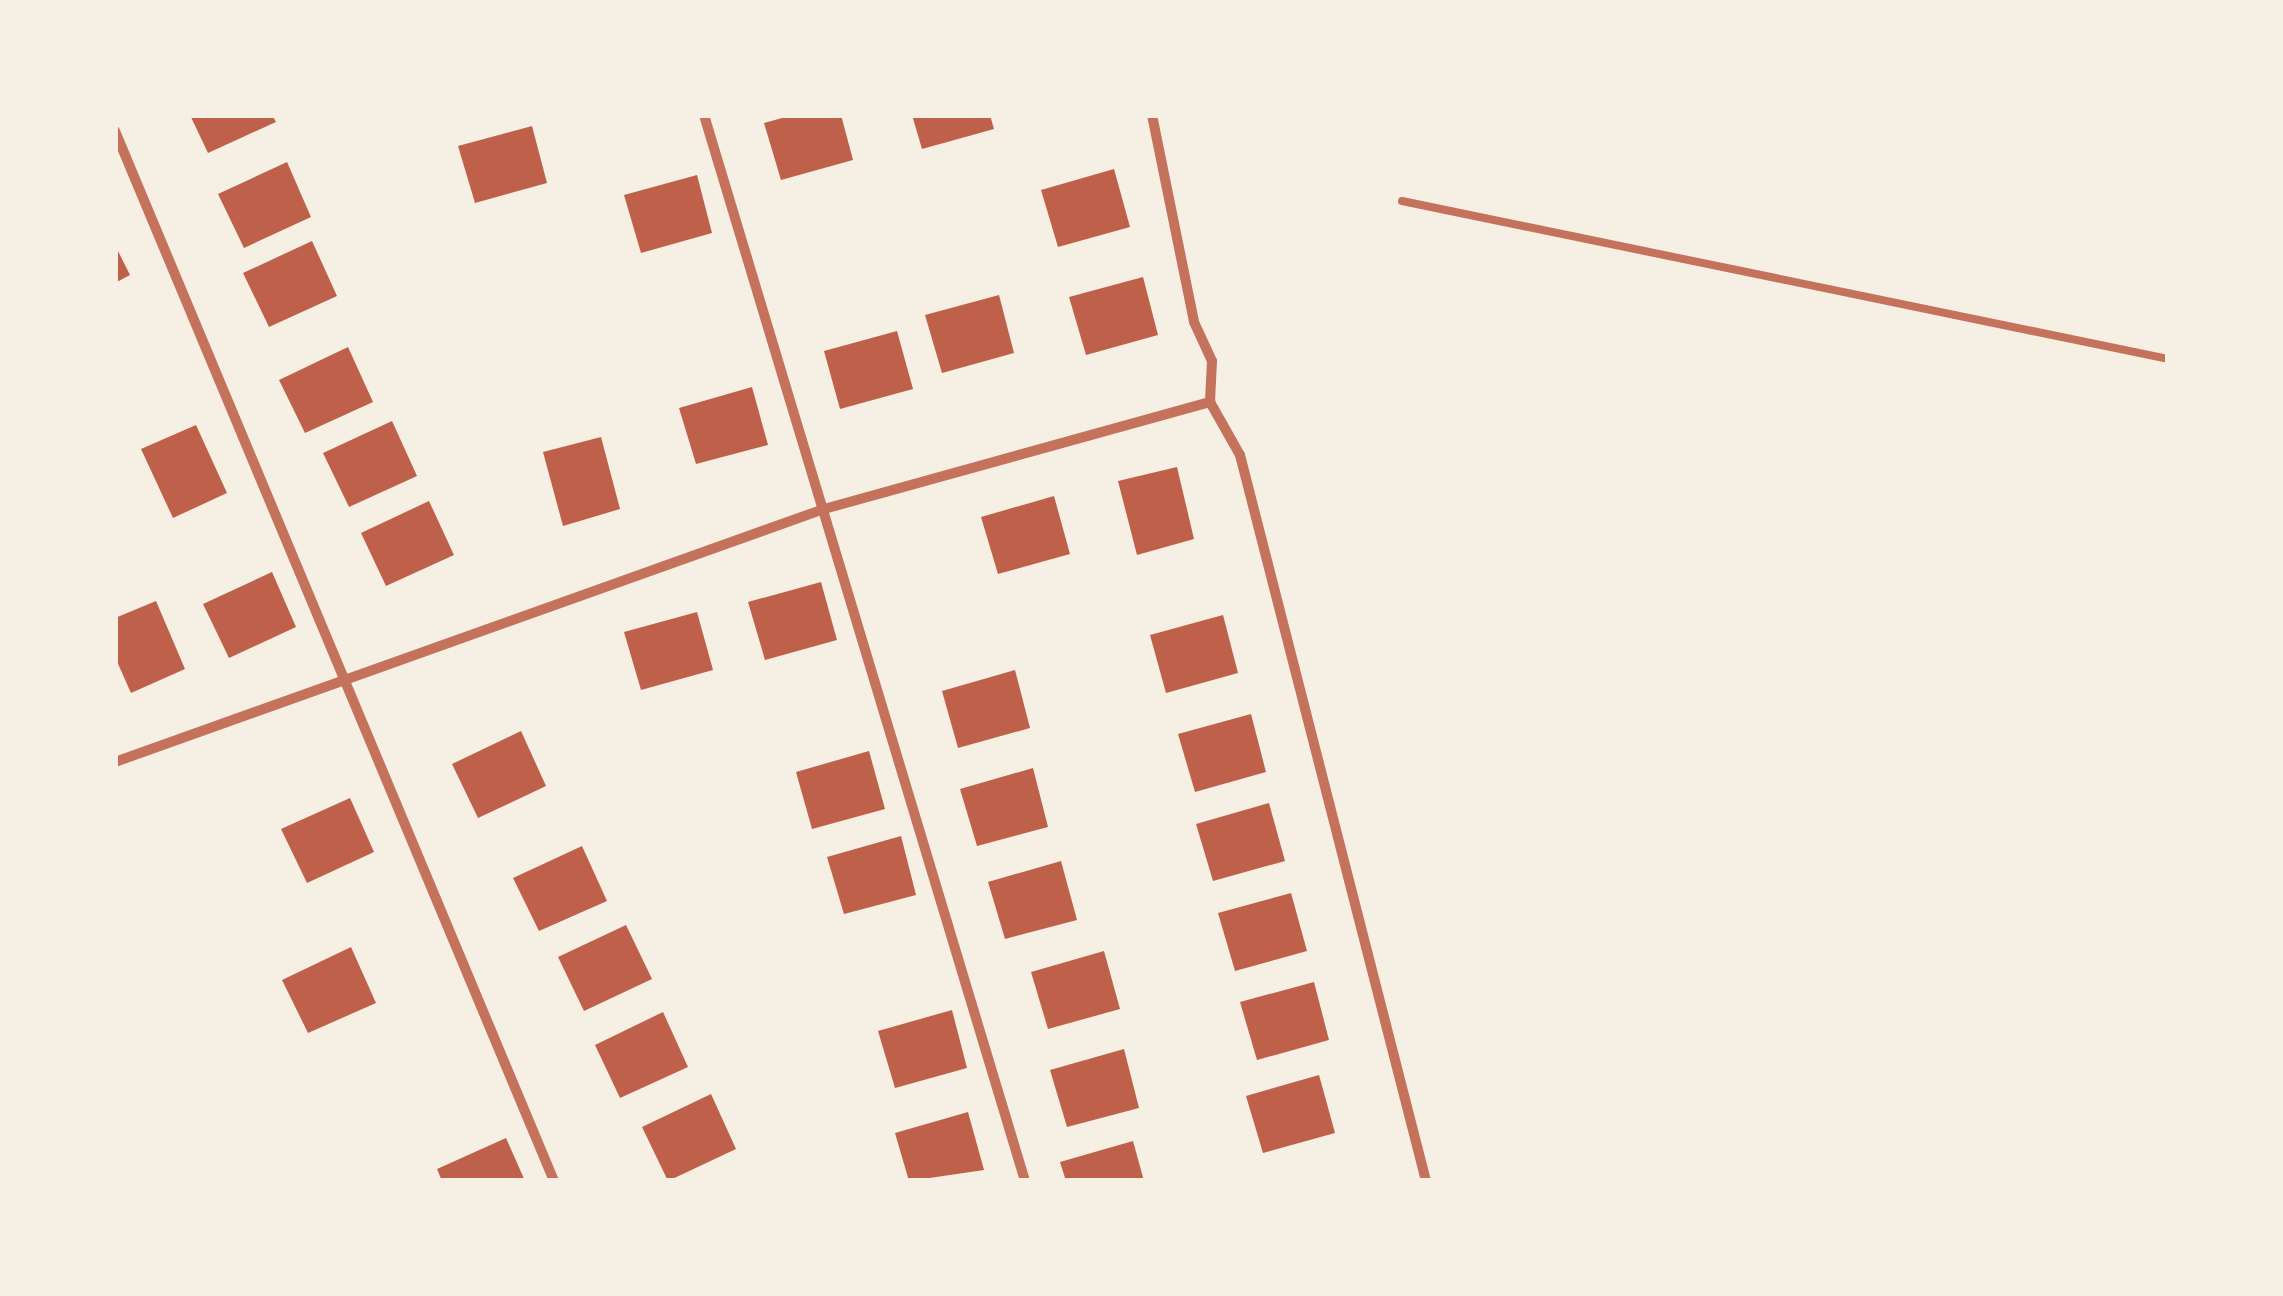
<!DOCTYPE html>
<style>
body{margin:0}
#map{position:relative;width:2283px;height:1296px;overflow:hidden;background:#f6efe4;font-family:"DM Sans",sans-serif}
div>[style]{position:absolute}
[style*='--x']{left:calc(var(--x)*1px);top:calc(var(--y)*1px);width:calc(var(--w)*1px);rotate:calc(var(--a)*1deg)}
.building>*{inset:0;background:#bf614a}
.service>*{height:8px;margin:-4px;padding:0 4px;transform-origin:4px;border-radius:4px;background:#c5725c}
.minor>*{height:10px;margin:-5px;padding:0 5px;transform-origin:5px;border-radius:5px;background:#c5725c}
span{translate:-50% -50%;white-space:nowrap;text-align:center;line-height:1.15;-webkit-text-stroke:8px #f6efe4;paint-order:stroke}
.frame{position:absolute;inset:0;border:118px solid #f6efe4;pointer-events:none}
</style>
<div id="map">
<div class="building">
<i style="clip-path:polygon(190px 115px,272px 115px,276px 122px,208px 153px)"></i>
<i style="clip-path:polygon(793px 115px,841px 115px,853px 160px,781px 180px,764px 123px)"></i>
<i style="clip-path:polygon(912px 115px,990px 115px,994px 129px,922px 149px)"></i>
<i style="clip-path:polygon(532px 126px,547px 183px,475px 203px,458px 146px)"></i>
<i style="clip-path:polygon(287px 162px,311px 217px,244px 248px,218px 194px)"></i>
<i style="clip-path:polygon(1114px 169px,1130px 227px,1058px 247px,1041px 190px)"></i>
<i style="clip-path:polygon(697px 175px,712px 233px,641px 253px,624px 195px)"></i>
<i style="clip-path:polygon(312px 241px,337px 296px,269px 327px,243px 273px)"></i>
<i style="clip-path:polygon(115px 245px,130px 275px,115px 283px)"></i>
<i style="clip-path:polygon(1143px 277px,1158px 335px,1086px 355px,1069px 297px)"></i>
<i style="clip-path:polygon(999px 295px,1014px 353px,942px 373px,925px 315px)"></i>
<i style="clip-path:polygon(897px 331px,913px 389px,840px 409px,824px 351px)"></i>
<i style="clip-path:polygon(348px 347px,373px 402px,305px 433px,279px 380px)"></i>
<i style="clip-path:polygon(752px 387px,768px 445px,696px 464px,679px 408px)"></i>
<i style="clip-path:polygon(392px 421px,417px 476px,349px 507px,323px 453px)"></i>
<i style="clip-path:polygon(196px 425px,227px 493px,173px 518px,141px 449px)"></i>
<i style="clip-path:polygon(601px 437px,620px 509px,563px 526px,543px 452px)"></i>
<i style="clip-path:polygon(1177px 467px,1194px 539px,1137px 555px,1118px 481px)"></i>
<i style="clip-path:polygon(1054px 496px,1070px 554px,998px 574px,981px 517px)"></i>
<i style="clip-path:polygon(429px 501px,454px 555px,386px 586px,361px 533px)"></i>
<i style="clip-path:polygon(272px 572px,296px 627px,229px 658px,203px 604px)"></i>
<i style="clip-path:polygon(821px 582px,837px 640px,765px 660px,748px 602px)"></i>
<i style="clip-path:polygon(156px 601px,185px 669px,131px 693px,115px 657px,115px 618px)"></i>
<i style="clip-path:polygon(697px 612px,713px 670px,641px 690px,624px 632px)"></i>
<i style="clip-path:polygon(1223px 615px,1238px 673px,1166px 693px,1150px 635px)"></i>
<i style="clip-path:polygon(1015px 670px,1030px 728px,958px 748px,942px 691px)"></i>
<i style="clip-path:polygon(1251px 714px,1266px 772px,1195px 792px,1178px 734px)"></i>
<i style="clip-path:polygon(521px 731px,546px 786px,478px 818px,452px 764px)"></i>
<i style="clip-path:polygon(869px 751px,885px 809px,812px 829px,796px 772px)"></i>
<i style="clip-path:polygon(1033px 768px,1048px 827px,977px 846px,960px 789px)"></i>
<i style="clip-path:polygon(350px 798px,374px 852px,307px 883px,281px 829px)"></i>
<i style="clip-path:polygon(1269px 803px,1285px 861px,1213px 881px,1196px 824px)"></i>
<i style="clip-path:polygon(901px 836px,916px 895px,844px 914px,827px 857px)"></i>
<i style="clip-path:polygon(582px 846px,607px 901px,539px 931px,513px 878px)"></i>
<i style="clip-path:polygon(1061px 861px,1077px 920px,1005px 939px,988px 882px)"></i>
<i style="clip-path:polygon(1291px 893px,1307px 951px,1235px 971px,1218px 913px)"></i>
<i style="clip-path:polygon(626px 925px,652px 979px,584px 1011px,558px 957px)"></i>
<i style="clip-path:polygon(351px 947px,376px 1003px,308px 1033px,282px 980px)"></i>
<i style="clip-path:polygon(1104px 951px,1120px 1009px,1048px 1029px,1031px 972px)"></i>
<i style="clip-path:polygon(1314px 982px,1329px 1040px,1257px 1060px,1240px 1002px)"></i>
<i style="clip-path:polygon(952px 1010px,967px 1068px,895px 1088px,878px 1031px)"></i>
<i style="clip-path:polygon(663px 1012px,688px 1067px,620px 1098px,595px 1045px)"></i>
<i style="clip-path:polygon(1124px 1049px,1139px 1108px,1067px 1127px,1050px 1070px)"></i>
<i style="clip-path:polygon(1319px 1075px,1335px 1133px,1263px 1153px,1246px 1096px)"></i>
<i style="clip-path:polygon(711px 1094px,736px 1149px,668px 1181px,642px 1127px)"></i>
<i style="clip-path:polygon(968px 1112px,984px 1170px,909px 1181px,895px 1133px)"></i>
<i style="clip-path:polygon(506px 1138px,525px 1181px,442px 1181px,437px 1169px)"></i>
<i style="clip-path:polygon(1133px 1141px,1144px 1181px,1066px 1181px,1060px 1162px)"></i>
</div>
<div class="service">
<i style="--x:1402;--y:201;--w:782;--a:11.65"></i>
</div>
<div class="minor">
<i style="--x:704;--y:115;--w:1113;--a:73.24"></i>
<i style="--x:1152;--y:115;--w:211;--a:78.5"></i>
<i style="--x:1194;--y:322;--w:43;--a:65.2"></i>
<i style="--x:1212;--y:361;--w:41;--a:92.8"></i>
<i style="--x:115;--y:131;--w:1138;--a:67.31"></i>
<i style="--x:1210;--y:402;--w:61;--a:60.5"></i>
<i style="--x:1240;--y:455;--w:749;--a:75.63"></i>
<i style="--x:115;--y:762;--w:753;--a:-19.64"></i>
<i style="--x:824;--y:509;--w:401;--a:-15.5"></i>
</div>
<div class="frame"></div>
</div>
